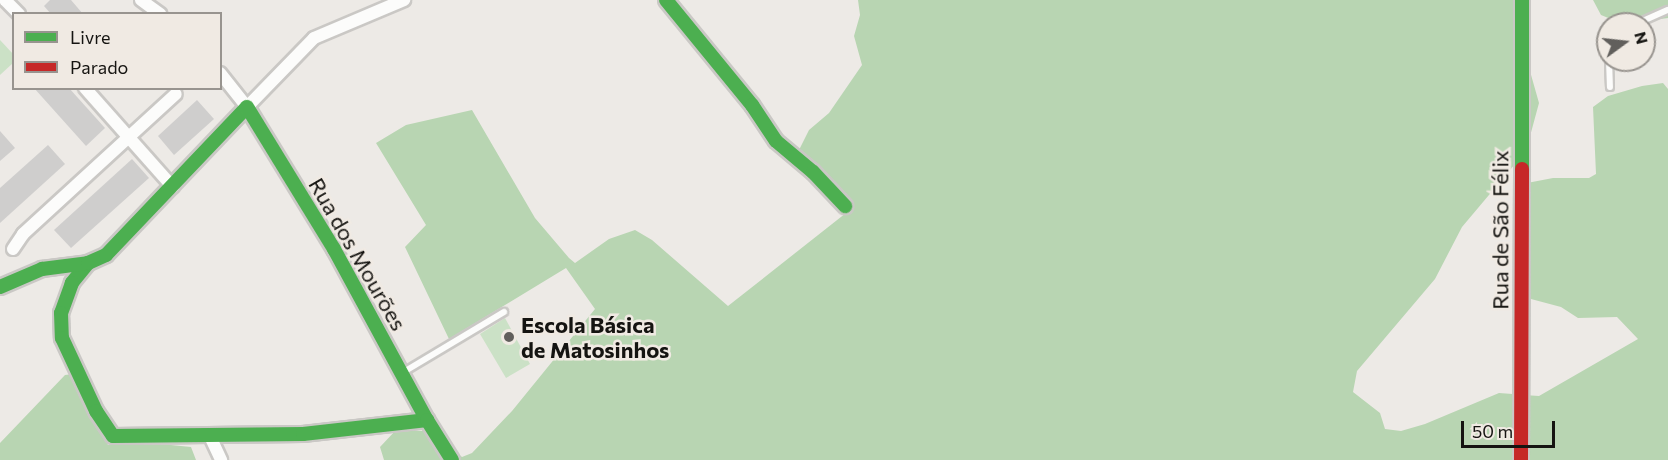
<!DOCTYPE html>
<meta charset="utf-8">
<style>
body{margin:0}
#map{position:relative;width:1668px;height:460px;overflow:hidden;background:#edeae6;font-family:Commissioner,sans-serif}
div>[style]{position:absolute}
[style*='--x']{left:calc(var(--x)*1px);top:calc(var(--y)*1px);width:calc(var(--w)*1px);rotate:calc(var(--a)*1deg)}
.green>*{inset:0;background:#cbe1c6}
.forest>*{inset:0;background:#b8d5b2}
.building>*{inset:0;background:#cfcecd}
.roads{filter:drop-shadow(2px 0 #cac8c5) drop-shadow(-2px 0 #cac8c5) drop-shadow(0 2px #cac8c5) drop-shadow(0 -2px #cac8c5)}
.lane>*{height:6px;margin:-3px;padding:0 3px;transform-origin:3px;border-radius:3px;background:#fcfcfb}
.street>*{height:12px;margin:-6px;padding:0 6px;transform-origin:6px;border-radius:6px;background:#fcfcfb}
.fast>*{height:14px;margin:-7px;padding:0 7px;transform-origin:7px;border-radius:7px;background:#4caf50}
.jam>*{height:14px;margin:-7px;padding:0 7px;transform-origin:7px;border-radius:7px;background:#c62828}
.dots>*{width:16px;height:16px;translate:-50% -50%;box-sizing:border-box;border:3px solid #f0eae3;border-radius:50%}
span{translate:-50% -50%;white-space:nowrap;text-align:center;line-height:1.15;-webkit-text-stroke:5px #f0eae3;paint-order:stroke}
.street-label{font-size:22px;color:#151411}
.poi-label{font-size:22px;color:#151411;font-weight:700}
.left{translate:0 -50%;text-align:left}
.legend{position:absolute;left:12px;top:12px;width:210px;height:78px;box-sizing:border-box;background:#f0eae3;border:2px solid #98948f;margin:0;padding:8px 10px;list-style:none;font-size:18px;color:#151411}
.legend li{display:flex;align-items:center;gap:12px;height:30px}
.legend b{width:30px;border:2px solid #98948f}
.north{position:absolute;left:1596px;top:12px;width:60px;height:60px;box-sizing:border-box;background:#f0eae3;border:2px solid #98948f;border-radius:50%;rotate:75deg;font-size:16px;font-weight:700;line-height:24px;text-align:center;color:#151411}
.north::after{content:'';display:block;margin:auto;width:21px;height:27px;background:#615f5c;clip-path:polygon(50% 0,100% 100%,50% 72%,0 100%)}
.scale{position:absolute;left:1461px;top:421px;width:94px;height:27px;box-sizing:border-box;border:3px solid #151411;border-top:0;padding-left:8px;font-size:18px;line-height:21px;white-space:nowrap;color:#151411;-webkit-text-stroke:4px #f0eae3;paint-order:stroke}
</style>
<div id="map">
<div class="green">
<i style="clip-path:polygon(0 40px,14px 55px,13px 63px,0 75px)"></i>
<i style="clip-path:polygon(505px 318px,530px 364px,506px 378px,480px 334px)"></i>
</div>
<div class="forest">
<i style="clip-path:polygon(858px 0,1517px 0,1522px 43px,1539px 103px,1526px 151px,1462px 227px,1435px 279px,1357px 371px,1353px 392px,1380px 413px,1385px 429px,1401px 431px,1425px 424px,1499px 393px,1539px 396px,1638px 339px,1617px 317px,1578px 318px,1561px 307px,1531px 299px,1525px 292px,1527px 183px,1553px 178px,1589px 178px,1596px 174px,1593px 107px,1608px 96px,1642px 86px,1663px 83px,1668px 89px,1668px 460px,384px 460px,380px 447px,396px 430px,426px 431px,442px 440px,462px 457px,472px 453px,512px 411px,595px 309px,566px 268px,449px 339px,405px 247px,426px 225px,376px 143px,406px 125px,472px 110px,535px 218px,569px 258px,575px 263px,609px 239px,635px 230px,652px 240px,728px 306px,846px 213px,850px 199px,799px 150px,809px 130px,829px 113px,862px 65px,854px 36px,860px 15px)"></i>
<i style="clip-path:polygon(1593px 0,1668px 0,1668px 18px,1623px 24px,1601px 15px)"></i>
<i style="clip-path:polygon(73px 374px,89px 401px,108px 445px,171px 445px,191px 447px,196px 460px,0 460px,0 443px,65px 375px)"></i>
</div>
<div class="building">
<i style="clip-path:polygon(50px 0,71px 0,83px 14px,51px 14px,44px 6px)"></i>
<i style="clip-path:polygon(34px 88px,69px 88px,105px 128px,86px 146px)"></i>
<i style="clip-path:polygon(197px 100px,214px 119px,174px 155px,158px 136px)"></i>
<i style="clip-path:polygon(0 131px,15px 148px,0 161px)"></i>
<i style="clip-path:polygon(48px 145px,65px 164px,0 223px,0 188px)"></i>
<i style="clip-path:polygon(132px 159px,149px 178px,71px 248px,54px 230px)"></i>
</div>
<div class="roads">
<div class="lane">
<i style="--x:1636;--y:24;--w:35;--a:-24"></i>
<i style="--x:1609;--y:60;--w:27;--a:88"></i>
<i style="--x:402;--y:373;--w:119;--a:-30.9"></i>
</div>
<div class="street">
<i style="--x:5;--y:0;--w:20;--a:45"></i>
<i style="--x:141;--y:0;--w:24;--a:36"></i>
<i style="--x:220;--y:73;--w:43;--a:51.5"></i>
<i style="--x:247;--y:107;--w:96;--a:-45.8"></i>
<i style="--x:314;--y:38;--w:98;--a:-22.9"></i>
<i style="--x:85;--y:88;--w:132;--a:48.4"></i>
<i style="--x:13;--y:249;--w:18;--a:-56"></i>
<i style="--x:23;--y:234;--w:207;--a:-42.5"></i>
<i style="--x:209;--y:434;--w:29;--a:65"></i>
</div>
<div class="fast">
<i style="--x:666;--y:0;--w:136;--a:50.7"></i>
<i style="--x:752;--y:105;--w:43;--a:56.3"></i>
<i style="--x:776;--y:141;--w:48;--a:40"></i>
<i style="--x:813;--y:172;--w:47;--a:46.7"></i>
<i style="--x:1522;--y:169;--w:169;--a:-90"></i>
<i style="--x:88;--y:263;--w:26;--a:129"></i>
<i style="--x:72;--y:283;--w:32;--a:110"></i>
<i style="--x:61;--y:313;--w:25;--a:88"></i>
<i style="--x:62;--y:338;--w:81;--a:65"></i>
<i style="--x:96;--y:411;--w:30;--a:56"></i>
<i style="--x:113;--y:436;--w:190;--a:-0.6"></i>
<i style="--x:303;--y:434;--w:125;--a:-6.4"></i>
<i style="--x:0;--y:287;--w:46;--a:-23.2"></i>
<i style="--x:42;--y:269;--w:46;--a:-7.4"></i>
<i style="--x:88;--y:263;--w:20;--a:-24"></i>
<i style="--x:106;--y:255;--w:204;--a:-46.4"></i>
<i style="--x:247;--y:107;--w:167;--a:58.5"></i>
<i style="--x:334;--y:249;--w:195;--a:61.5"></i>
<i style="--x:427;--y:420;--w:47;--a:58"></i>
</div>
<div class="jam">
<i style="--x:1521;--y:460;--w:291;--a:-89.8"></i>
</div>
</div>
<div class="dots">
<i style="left:509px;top:337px;background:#615f5c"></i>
</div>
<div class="street-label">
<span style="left:1500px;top:230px;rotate:-90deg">Rua de São Félix</span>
<span style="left:358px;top:254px;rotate:60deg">Rua dos Mourões</span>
</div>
<div class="poi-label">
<span class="left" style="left:521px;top:337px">Escola Básica<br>de Matosinhos</span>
</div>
<ul class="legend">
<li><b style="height:8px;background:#4caf50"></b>Livre</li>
<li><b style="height:8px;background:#c62828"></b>Parado</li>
</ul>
<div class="north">N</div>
<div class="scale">50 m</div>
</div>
